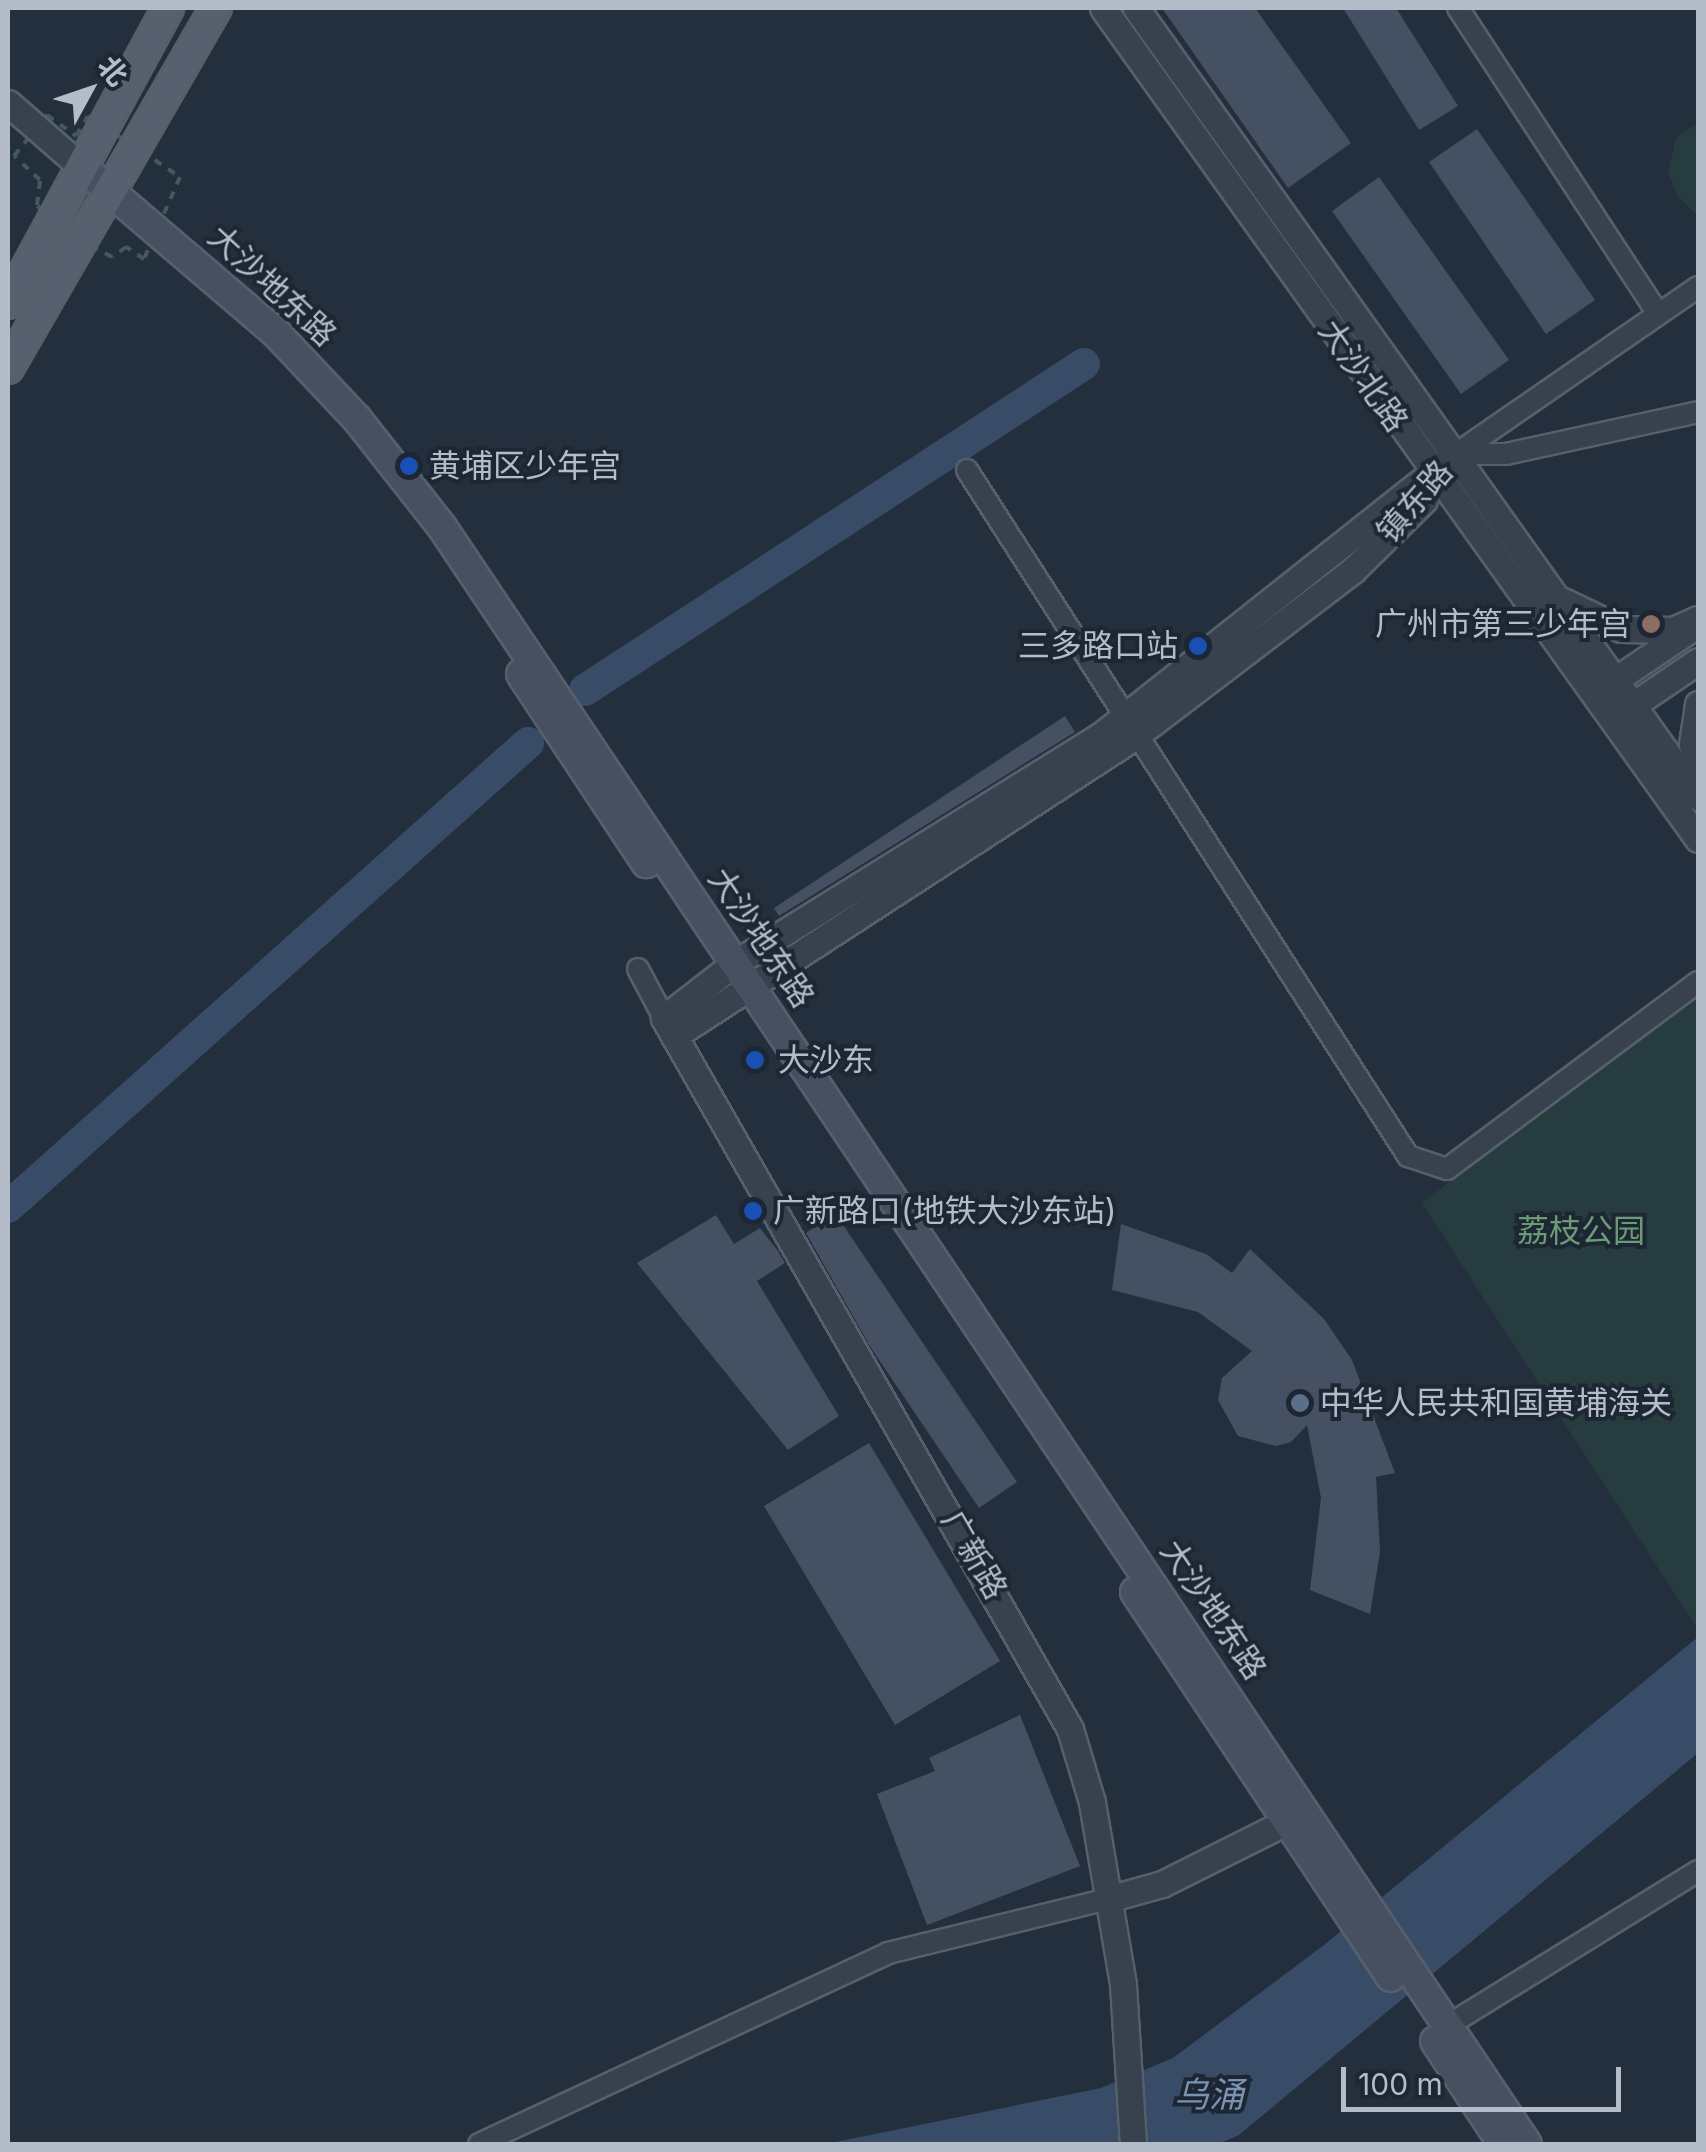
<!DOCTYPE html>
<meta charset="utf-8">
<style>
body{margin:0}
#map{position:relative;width:1706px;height:2152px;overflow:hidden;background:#242f3e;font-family:Inter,"Noto Sans SC",sans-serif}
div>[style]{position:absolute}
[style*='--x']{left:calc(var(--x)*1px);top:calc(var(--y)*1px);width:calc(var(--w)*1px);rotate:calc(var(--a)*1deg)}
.green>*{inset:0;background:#263c3f}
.water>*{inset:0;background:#394c67}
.river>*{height:32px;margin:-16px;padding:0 16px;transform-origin:16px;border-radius:16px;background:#394c67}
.building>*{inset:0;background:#455162}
.path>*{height:4px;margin-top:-2px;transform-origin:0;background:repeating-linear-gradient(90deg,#44595c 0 8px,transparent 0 16px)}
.roads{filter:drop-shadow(2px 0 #565f6c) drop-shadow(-2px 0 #565f6c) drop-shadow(0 2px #565f6c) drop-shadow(0 -2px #565f6c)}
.minor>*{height:20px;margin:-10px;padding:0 10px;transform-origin:10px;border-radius:10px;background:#38414e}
.tertiary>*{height:25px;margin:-12.5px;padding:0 12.5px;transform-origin:12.5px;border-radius:12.5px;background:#38414e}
.secondary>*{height:28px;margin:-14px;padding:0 14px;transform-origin:14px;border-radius:14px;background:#465061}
.primary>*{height:30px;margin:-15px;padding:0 15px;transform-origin:15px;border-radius:15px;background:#56606e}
.dots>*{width:28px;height:28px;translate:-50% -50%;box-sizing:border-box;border:5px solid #1d2633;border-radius:50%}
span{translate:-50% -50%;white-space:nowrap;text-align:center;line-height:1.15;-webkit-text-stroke:8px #1d2633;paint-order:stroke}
.street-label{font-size:32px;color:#b4bcc9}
.poi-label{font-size:32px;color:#b4bcc9}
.left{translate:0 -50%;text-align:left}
.right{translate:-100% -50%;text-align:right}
.park-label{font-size:32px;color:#6b9a76}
.water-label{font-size:35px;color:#7c92b1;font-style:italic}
.frame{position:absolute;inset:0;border:10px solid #b4bcc9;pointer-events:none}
.north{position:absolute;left:40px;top:40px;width:100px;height:100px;-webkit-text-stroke:8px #1d2633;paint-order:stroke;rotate:50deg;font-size:28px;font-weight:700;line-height:40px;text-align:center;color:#b4bcc9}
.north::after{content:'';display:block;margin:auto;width:35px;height:45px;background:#b4bcc9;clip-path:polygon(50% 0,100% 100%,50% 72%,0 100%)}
.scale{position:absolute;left:1341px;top:2067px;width:280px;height:45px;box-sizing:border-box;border:5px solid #b4bcc9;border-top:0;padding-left:12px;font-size:30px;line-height:35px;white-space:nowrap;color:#b4bcc9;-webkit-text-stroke:8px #1d2633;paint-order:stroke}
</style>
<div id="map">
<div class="green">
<i style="clip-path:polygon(1698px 123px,1698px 217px,1677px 195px,1668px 172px,1676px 138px)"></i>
<i style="clip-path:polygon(1698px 991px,1698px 1627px,1697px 1628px,1422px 1203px)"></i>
</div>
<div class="water">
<i style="clip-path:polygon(1698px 1637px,1698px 1753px,1239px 2135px,1218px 2144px,826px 2144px,1101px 2088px,1173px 2058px,1324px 1945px)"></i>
</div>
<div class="river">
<i style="--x:585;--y:690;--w:596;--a:-33.16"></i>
<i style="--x:8;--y:1207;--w:697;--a:-41.74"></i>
</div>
<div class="building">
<i style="clip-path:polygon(1162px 8px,1255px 8px,1351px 143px,1288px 188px)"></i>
<i style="clip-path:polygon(1343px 8px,1396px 8px,1458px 106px,1419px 130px)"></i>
<i style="clip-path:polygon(1477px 129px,1595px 300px,1546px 334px,1429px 162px)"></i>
<i style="clip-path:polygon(1379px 177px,1509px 360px,1461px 394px,1332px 211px)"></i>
<i style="clip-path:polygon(1065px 716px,1075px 732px,779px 916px,774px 908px)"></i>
<i style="clip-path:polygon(835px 1213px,1017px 1482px,979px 1508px,871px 1348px,806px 1233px)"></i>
<i style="clip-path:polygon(716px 1215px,734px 1244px,760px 1228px,778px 1251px,785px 1263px,757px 1281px,839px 1416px,788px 1450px,637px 1263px)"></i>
<i style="clip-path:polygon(1121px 1224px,1206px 1254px,1232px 1273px,1250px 1249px,1324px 1319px,1352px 1360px,1395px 1473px,1376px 1477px,1380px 1552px,1370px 1614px,1310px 1590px,1321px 1498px,1307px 1425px,1291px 1442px,1276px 1446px,1238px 1436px,1218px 1400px,1222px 1378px,1252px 1351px,1198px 1312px,1112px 1290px)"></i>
<i style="clip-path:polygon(869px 1443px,1000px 1661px,895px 1725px,764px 1506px)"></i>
<i style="clip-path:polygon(1020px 1715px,1080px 1866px,927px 1925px,877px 1794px,935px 1771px,929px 1758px)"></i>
</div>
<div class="path">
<i style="--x:47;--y:115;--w:36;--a:36"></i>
<i style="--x:76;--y:136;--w:23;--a:-59"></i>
<i style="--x:88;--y:116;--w:110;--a:33.5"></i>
<i style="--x:180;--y:177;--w:90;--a:113.7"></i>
<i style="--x:144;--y:259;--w:22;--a:-146"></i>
<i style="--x:126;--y:247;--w:17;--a:144"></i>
<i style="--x:112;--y:257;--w:68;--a:-151.9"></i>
<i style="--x:52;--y:225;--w:25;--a:-127"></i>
<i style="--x:37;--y:205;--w:25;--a:-83"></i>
<i style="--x:40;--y:180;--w:35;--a:-137"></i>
<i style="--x:14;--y:156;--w:53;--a:-51.2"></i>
</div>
<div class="roads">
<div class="minor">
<i style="--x:1458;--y:8;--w:366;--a:56.8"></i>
<i style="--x:1456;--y:454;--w:294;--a:-34.6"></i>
<i style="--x:1456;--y:454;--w:50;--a:0"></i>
<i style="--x:1506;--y:454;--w:197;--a:-12.3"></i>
<i style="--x:967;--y:470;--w:816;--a:57.26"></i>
<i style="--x:1408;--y:1156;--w:41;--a:18.4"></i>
<i style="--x:1447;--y:1169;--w:313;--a:-36.7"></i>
<i style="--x:638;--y:969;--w:55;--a:62"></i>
<i style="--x:1447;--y:2026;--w:295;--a:-31.7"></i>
<i style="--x:479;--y:2144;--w:451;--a:-25"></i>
<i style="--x:888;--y:1953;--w:227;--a:-13.8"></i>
</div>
<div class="tertiary">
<i style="--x:1103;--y:8;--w:1022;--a:54.4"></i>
<i style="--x:1136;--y:8;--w:969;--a:54.54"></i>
<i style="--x:8;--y:103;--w:101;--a:41"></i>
<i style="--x:1563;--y:601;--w:64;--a:25.8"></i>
<i style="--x:1621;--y:629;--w:52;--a:1.1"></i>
<i style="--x:1673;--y:630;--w:27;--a:-24"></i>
<i style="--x:1612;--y:699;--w:17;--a:-90"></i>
<i style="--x:1612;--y:682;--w:93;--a:-34"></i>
<i style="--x:1698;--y:704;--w:40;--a:98.5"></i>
<i style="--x:1692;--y:744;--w:29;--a:78"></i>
<i style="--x:1620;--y:714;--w:94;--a:-34.2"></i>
<i style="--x:674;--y:1036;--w:549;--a:-33.02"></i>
<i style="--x:1134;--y:737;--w:275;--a:-37.3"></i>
<i style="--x:1353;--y:570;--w:100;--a:-44.6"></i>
<i style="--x:1108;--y:1899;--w:56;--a:-15.5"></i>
<i style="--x:1162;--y:1884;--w:159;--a:-26.6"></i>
<i style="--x:1133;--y:2144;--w:160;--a:-93.6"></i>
<i style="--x:1123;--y:1984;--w:185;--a:-99.7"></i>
<i style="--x:1092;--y:1802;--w:76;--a:-106.8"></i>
<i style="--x:1070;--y:1729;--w:819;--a:-119.73"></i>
<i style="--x:664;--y:1018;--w:90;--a:-37.8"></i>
<i style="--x:735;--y:963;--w:430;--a:-31.9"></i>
<i style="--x:1100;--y:736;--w:454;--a:-38.4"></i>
</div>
<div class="secondary">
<i style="--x:84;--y:169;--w:253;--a:40.5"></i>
<i style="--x:276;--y:333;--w:118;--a:46.7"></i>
<i style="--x:357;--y:419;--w:137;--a:51.8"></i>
<i style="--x:442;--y:527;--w:1947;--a:56.14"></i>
<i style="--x:521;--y:674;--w:227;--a:56.5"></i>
<i style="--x:1135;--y:1592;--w:462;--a:56.4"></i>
<i style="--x:1435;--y:2041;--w:123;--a:56.6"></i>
</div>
<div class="primary">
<i style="--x:8;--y:303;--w:336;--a:-61.5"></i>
<i style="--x:8;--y:368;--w:416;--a:-60"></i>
</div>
</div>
<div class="dots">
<i style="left:409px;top:466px;background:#1a4fb4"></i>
<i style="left:1651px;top:624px;background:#8d6e63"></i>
<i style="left:1198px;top:646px;background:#1a4fb4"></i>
<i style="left:755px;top:1060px;background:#1a4fb4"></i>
<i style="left:753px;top:1211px;background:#1a4fb4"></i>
<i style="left:1300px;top:1403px;background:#5c6f8a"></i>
</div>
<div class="street-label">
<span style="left:272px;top:286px;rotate:43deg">大沙地东路</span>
<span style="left:1363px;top:376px;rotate:55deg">大沙北路</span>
<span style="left:1415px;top:502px;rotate:-49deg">镇东路</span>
<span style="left:761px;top:938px;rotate:56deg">大沙地东路</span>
<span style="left:974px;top:1555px;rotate:60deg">广新路</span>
<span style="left:1213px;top:1610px;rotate:56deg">大沙地东路</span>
</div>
<div class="poi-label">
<span class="left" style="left:429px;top:466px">黄埔区少年宫</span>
<span class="right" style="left:1631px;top:624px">广州市第三少年宫</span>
<span class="right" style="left:1178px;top:646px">三多路口站</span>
<span class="left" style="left:778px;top:1060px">大沙东</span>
<span class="left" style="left:773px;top:1211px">广新路口(地铁大沙东站)</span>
<span class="left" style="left:1320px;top:1403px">中华人民共和国黄埔海关</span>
</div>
<div class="park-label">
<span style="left:1581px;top:1231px">荔枝公园</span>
</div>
<div class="water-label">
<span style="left:1209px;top:2094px">乌涌</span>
</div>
<div class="frame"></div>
<div class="north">北</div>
<div class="scale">100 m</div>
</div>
